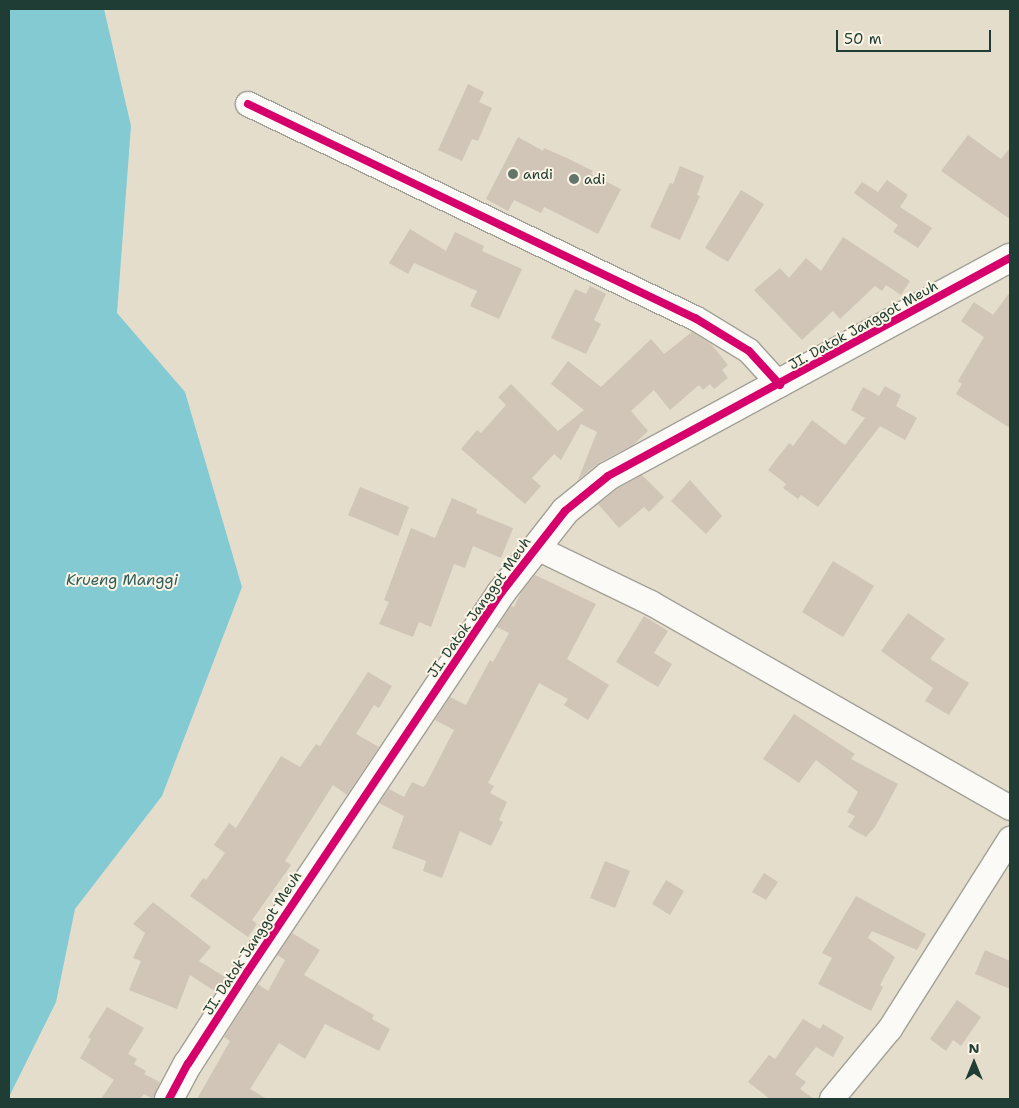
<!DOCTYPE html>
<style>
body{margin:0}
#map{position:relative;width:1019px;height:1108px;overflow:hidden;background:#e4ddcc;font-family:"Shantell Sans",sans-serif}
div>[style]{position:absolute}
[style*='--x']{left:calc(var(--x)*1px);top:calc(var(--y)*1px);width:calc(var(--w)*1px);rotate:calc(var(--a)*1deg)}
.water>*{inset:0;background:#83cad2}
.building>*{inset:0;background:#d0c5b7}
.roads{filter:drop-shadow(1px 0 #a2a197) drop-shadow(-1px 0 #a2a197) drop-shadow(0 1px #a2a197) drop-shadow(0 -1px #a2a197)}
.minor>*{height:24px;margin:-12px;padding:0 12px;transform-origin:12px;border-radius:12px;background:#fbfaf7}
.tertiary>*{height:28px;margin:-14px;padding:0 14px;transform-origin:14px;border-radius:14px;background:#fbfaf7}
.cycleway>*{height:8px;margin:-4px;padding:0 4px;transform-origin:4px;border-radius:4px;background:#d6006c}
.dots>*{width:14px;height:14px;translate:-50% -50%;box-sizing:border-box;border:2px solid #fcf5e5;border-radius:50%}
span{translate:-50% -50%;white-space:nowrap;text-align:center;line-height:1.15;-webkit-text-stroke:4px #fcf5e5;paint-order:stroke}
.poi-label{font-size:14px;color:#1f3d34}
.left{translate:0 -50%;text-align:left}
.street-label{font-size:14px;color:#1f3d34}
.water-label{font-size:15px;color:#2e5e5c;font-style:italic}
.frame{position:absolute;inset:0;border:10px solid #1f3d34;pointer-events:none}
.north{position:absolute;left:949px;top:1038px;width:50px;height:50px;-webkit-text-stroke:4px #fcf5e5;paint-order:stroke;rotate:0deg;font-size:14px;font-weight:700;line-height:20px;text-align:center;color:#1f3d34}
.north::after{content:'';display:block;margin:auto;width:18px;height:22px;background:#1f3d34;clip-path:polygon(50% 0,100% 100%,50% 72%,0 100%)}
.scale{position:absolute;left:836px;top:30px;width:155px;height:22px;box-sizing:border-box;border:2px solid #1f3d34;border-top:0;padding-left:6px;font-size:15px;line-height:18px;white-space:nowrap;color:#1f3d34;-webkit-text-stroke:4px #fcf5e5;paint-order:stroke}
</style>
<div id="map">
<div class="water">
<i style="clip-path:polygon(9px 9px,104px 9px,131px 126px,117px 313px,185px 392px,242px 587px,162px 796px,75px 909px,56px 1002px,9px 1097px)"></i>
</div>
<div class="building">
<i style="clip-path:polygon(468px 84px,484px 92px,479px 102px,492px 108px,478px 141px,472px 139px,462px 161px,438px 150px)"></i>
<i style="clip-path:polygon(968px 135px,1001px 159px,1010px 148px,1010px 219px,941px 171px)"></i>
<i style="clip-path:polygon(518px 137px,543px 151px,544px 148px,569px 159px,593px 171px,591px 174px,621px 189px,598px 234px,544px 207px,541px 213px,514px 200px,508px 211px,486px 199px)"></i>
<i style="clip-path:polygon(680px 166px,704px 176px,697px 195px,700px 196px,680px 240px,650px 227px,670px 183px,673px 184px)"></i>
<i style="clip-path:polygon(887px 180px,908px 195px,900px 207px,932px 228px,918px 248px,893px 232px,898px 225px,854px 193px,862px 182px,878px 192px)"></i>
<i style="clip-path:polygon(741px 190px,764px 204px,728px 262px,705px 248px)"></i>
<i style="clip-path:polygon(410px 229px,446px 251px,455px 232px,484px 246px,482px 251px,522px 269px,499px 319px,470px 306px,477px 291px,414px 263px,408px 274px,389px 263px)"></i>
<i style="clip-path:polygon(843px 237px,910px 281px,901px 295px,886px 285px,882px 291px,875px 286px,840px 319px,833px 311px,802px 340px,754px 290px,780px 268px,789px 278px,806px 258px,821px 271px)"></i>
<i style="clip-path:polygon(590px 286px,606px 294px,594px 320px,601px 324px,586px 354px,551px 338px,575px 289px,586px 294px)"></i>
<i style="clip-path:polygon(1010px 292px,1010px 428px,956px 394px,962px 384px,958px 381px,984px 337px,961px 321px,974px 302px,993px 315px)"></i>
<i style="clip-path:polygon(692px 332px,711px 344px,728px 365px,722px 370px,728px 378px,714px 389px,710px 384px,703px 390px,699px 385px,670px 410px,654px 390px,631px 411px,648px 431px,633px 445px,600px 462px,578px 480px,597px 432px,581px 424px,561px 460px,554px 454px,532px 478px,541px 486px,525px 504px,461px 449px,477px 430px,481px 433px,506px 405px,498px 397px,511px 384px,558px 431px,584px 410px,551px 384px,568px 361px,601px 387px,651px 339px,664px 354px)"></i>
<i style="clip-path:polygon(885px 386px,901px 395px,896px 406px,917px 418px,905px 440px,880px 426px,818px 507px,801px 495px,798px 499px,783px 488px,786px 484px,768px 470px,789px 443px,793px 446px,812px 420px,845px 445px,865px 418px,851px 410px,863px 387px,879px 396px)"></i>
<i style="clip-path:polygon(642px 475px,664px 497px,649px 512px,644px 507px,619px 528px,598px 504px,617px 489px)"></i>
<i style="clip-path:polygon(690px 480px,722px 516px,706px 534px,671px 501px)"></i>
<i style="clip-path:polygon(360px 487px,409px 507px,398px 536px,348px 515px)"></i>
<i style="clip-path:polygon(452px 498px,477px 509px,476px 513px,513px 528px,501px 558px,473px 546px,465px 568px,454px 564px,431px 627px,419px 622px,413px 637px,379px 624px,389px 602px,384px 600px,411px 528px,435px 538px)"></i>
<i style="clip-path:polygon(833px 561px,874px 586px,843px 637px,802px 612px)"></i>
<i style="clip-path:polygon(535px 575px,596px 604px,567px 659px,609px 685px,588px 720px,564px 705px,568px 699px,539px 683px,488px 783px,494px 786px,490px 793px,507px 802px,499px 820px,503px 822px,491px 846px,460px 831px,442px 878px,423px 871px,426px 861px,392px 848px,404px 816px,379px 803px,389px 789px,404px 797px,412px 782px,423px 787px,426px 784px,454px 730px,435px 720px,450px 697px,466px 705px,490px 660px,493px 662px,509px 633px,497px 627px,511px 606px,514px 607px,522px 591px)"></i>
<i style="clip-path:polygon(908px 613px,945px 639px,930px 659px,969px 683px,949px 715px,925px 701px,933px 688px,881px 651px)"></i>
<i style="clip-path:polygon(644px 616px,668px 631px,654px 653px,672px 664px,658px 687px,616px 662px)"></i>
<i style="clip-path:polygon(368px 672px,392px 686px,379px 708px,374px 705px,356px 734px,379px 747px,347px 795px,333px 785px,285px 861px,291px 865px,252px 920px,257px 924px,248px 937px,190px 896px,203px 878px,206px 880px,225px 853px,214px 845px,229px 823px,236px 828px,281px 756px,300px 767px,316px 744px,320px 746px)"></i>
<i style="clip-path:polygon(794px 714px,855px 754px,851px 759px,898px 784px,875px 827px,866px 837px,848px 827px,855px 816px,847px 812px,858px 792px,816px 760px,799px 783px,763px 759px)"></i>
<i style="clip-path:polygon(605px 861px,630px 871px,615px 908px,590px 898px)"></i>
<i style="clip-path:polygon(764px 873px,778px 882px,766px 900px,752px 892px)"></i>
<i style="clip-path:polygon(666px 880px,684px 891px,670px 915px,652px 904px)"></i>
<i style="clip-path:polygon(856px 896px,926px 934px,917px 950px,872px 931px,868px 938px,895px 957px,880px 985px,883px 987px,871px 1011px,818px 984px,832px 958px,822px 953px)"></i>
<i style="clip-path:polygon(153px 902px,211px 947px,199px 961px,225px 977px,216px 992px,190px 975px,177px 1009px,129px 990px,141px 961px,133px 958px,145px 933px,133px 924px)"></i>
<i style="clip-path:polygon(292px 933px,320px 950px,304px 975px,374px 1015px,372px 1019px,390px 1029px,379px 1051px,325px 1024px,305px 1059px,279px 1043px,250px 1089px,267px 1099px,197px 1099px,230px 1041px,224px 1037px,258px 984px,268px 991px,285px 960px,277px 955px)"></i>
<i style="clip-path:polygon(985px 950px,1010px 961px,1010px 989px,975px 974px)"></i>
<i style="clip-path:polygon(957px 1000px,981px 1017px,961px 1046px,953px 1040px,946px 1051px,930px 1039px)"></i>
<i style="clip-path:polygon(107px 1007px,144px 1028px,128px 1054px,137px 1059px,134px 1064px,146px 1071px,144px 1074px,160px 1082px,153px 1099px,144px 1094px,140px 1099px,101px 1099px,114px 1080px,80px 1058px,91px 1039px,88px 1037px)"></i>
<i style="clip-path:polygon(803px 1019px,820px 1029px,823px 1024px,844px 1037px,833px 1057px,816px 1047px,795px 1074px,806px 1082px,800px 1089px,814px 1099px,770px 1099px,748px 1082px,769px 1055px,775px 1059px)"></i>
</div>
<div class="roads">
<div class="minor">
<i style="--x:248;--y:104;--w:496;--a:25.6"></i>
<i style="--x:695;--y:318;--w:63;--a:31.4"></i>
<i style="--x:749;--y:351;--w:46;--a:47.6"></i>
<i style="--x:535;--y:547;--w:129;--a:25.8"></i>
<i style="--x:651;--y:603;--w:413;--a:29.7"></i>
<i style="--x:832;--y:1099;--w:91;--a:-50.4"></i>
<i style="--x:890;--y:1029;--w:225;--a:-57.7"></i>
</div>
<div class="tertiary">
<i style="--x:169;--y:1099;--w:40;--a:-62"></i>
<i style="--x:188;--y:1064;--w:111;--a:-57.2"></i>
<i style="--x:248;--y:971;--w:455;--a:-56.2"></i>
<i style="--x:501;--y:593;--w:104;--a:-52"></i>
<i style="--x:565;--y:511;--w:55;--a:-39.1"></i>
<i style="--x:608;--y:476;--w:457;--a:-28.5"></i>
</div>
</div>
<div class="cycleway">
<i style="--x:248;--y:104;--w:496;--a:25.6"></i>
<i style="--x:695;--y:318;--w:63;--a:31.4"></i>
<i style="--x:749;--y:351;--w:46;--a:47.6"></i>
<i style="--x:169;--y:1099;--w:40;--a:-62"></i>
<i style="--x:188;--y:1064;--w:111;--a:-57.2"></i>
<i style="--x:248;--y:971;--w:455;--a:-56.2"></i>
<i style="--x:501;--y:593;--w:104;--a:-52"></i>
<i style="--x:565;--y:511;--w:55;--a:-39.1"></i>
<i style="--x:608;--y:476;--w:457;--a:-28.5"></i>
</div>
<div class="dots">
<i style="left:513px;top:174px;background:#647569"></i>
<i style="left:574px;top:179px;background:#647569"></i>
</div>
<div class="poi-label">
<span class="left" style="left:523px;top:174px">andi</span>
<span class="left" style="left:584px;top:179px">adi</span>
</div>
<div class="street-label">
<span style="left:863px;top:325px;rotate:-29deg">JI. Datok Janggot Meuh</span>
<span style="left:479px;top:607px;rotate:-55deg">JI. Datok Janggot Meuh</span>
<span style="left:252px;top:943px;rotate:-57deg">JI. Datok Janggot Meuh</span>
</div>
<div class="water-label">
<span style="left:122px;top:581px">Krueng Manggi</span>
</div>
<div class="frame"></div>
<div class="north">N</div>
<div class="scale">50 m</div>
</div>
